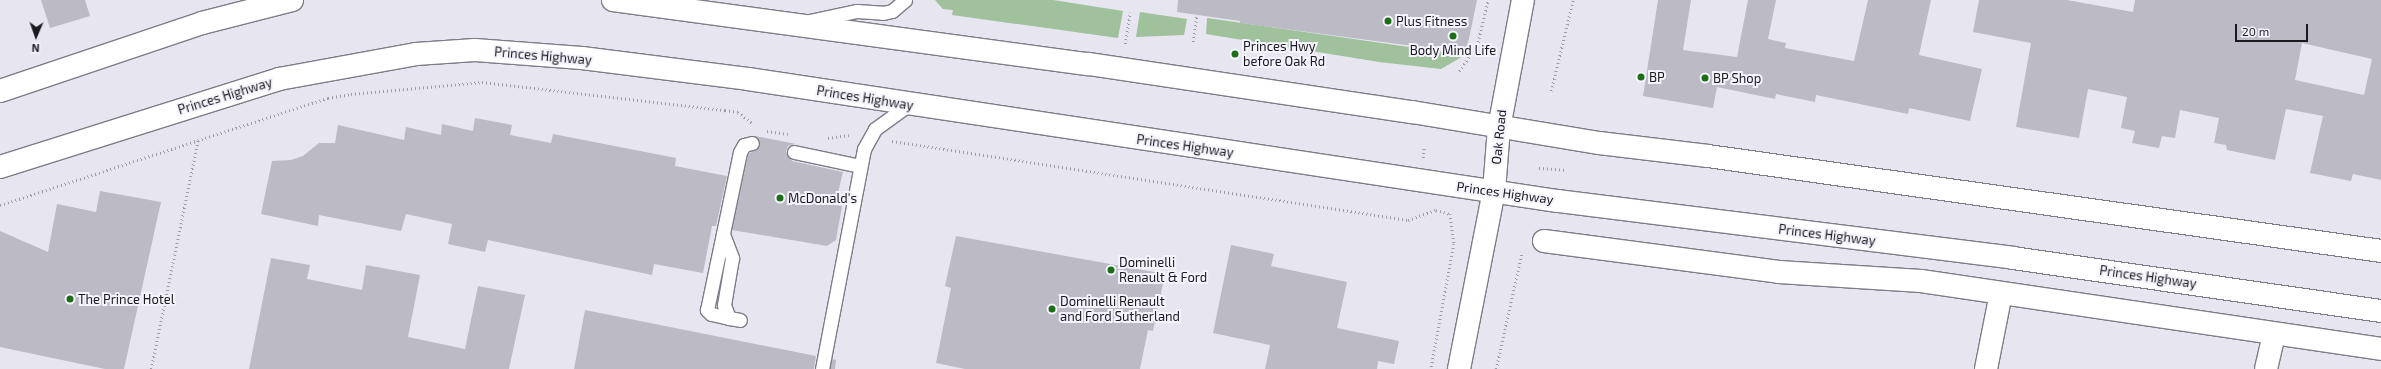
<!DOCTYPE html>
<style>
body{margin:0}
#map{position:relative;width:2381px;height:369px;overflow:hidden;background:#e7e5f0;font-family:"Exo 2",sans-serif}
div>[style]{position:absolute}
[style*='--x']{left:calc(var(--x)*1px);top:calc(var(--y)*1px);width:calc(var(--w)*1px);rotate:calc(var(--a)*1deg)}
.green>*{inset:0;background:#9fc19c}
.building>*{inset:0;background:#bcbac4}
.path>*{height:2.5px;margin-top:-1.25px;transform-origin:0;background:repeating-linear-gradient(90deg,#9e9da5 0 1px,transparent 0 4px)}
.roads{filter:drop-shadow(1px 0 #7e7d86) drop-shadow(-1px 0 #7e7d86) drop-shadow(0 1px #7e7d86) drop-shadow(0 -1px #7e7d86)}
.lane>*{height:13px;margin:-6.5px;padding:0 6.5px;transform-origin:6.5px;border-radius:6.5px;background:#fff}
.street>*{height:22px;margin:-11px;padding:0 11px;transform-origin:11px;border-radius:11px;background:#fff}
.secondary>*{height:22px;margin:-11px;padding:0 11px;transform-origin:11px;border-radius:11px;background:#fff}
.highway>*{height:22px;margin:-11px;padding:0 11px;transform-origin:11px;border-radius:11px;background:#fff}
.dots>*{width:11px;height:11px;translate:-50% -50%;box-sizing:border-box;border:2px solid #f5f3fd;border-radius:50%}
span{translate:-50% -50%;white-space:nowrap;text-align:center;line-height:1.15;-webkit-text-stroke:4px #f5f3fd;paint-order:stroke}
.poi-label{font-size:13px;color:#1a191d}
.left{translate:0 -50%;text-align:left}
.street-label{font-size:13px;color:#1a191d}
.north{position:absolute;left:16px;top:16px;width:40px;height:40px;-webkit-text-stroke:3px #f5f3fd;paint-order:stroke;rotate:182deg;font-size:11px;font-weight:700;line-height:16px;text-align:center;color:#1a191d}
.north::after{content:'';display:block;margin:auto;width:14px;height:18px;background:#1a191d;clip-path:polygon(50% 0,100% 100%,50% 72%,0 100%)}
.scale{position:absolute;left:2235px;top:24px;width:73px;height:18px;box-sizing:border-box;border:2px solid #1a191d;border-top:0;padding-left:5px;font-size:12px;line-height:14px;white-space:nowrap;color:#1a191d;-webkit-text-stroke:3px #f5f3fd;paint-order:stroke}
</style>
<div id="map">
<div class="green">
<i style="clip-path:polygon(935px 0,1053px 0,1123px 11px,1118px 38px,952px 15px,953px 10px,943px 9px)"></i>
<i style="clip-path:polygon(1140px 12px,1187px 19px,1184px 35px,1136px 37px)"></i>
<i style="clip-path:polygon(1207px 18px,1465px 55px,1441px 69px,1379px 62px,1206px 34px)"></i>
</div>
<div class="building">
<i style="clip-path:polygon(41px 0,85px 0,90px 16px,50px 28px)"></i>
<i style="clip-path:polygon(1178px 0,1477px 0,1466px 53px,1240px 23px,1240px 21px,1177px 12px)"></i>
<i style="clip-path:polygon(1658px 0,1691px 0,1683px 50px,1737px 57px,1748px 0,1776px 0,1768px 39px,1786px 43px,1785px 48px,1854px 61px,1868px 0,1931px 0,1919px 55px,1982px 69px,1970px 121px,1909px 108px,1908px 114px,1816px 95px,1815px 102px,1776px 94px,1775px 99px,1717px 87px,1713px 108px,1643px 96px)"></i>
<i style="clip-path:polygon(evenodd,1979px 0,2067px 0,2133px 12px,2135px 0,2381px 0,2381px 180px,2353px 174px,2351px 181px,2310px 173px,2323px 116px,2286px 109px,2275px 160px,2227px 150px,2226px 145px,2214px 143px,2219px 118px,2180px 110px,2175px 138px,2162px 136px,2159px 148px,2132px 143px,2135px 131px,2121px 128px,2127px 97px,2088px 89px,2079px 138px,2016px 127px,2031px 43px,1973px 32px,1979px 0,2302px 43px,2372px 59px,2364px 95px,2295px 80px,2302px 43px)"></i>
<i style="clip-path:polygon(475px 118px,512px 125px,510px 135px,551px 143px,553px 134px,676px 158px,675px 166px,727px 176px,716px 226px,712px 226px,703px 273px,654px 264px,652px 275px,488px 240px,485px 252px,448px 244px,452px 224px,406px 214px,401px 231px,319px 215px,318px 226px,261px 214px,272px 161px,291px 160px,303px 156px,319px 143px,335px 143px,338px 125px,404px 140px,406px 127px,441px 135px,442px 124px,473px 131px)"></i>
<i style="clip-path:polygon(755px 136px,796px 144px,788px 146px,786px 151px,792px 161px,843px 172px,835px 205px,842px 206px,836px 240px,827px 246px,732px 230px,748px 155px,760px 145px)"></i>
<i style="clip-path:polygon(100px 191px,161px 202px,124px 369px,105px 369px,0 347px,0 231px,48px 252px,57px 204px,96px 212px)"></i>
<i style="clip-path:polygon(956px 236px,1165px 274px,1153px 331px,1148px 330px,1140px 369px,965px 369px,936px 363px,951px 288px,945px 286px)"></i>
<i style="clip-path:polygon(1231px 245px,1274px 254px,1271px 266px,1347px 282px,1337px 328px,1399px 341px,1394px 364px,1378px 361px,1377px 369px,1265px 369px,1270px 345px,1213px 333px)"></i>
<i style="clip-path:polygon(271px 258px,310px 265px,307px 279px,362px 290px,366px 265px,420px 275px,408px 337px,465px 349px,478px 286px,525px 295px,509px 369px,249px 369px)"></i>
<i style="clip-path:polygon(585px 310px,816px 356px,814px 369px,574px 369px)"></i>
<i style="clip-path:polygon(832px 359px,836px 360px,835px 369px,830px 369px)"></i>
</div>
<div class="path">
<i style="--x:1193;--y:42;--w:27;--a:-82"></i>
<i style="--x:1125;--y:44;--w:32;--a:-81"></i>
<i style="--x:1459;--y:71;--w:31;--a:-54"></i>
<i style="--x:1477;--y:46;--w:47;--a:-76.6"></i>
<i style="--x:1551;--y:91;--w:94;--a:-76.4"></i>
<i style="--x:767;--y:131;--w:21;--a:8"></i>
<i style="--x:828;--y:138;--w:21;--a:-8"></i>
<i style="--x:892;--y:141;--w:522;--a:8.7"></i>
<i style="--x:1408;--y:220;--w:30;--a:-20"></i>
<i style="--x:1436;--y:210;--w:15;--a:16"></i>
<i style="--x:1450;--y:214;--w:30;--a:82"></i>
<i style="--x:1454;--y:244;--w:127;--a:100.4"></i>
<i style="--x:1423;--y:158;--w:12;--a:-85"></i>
<i style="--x:1539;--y:168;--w:26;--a:4"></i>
<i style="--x:0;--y:205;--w:345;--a:-18.1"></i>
<i style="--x:328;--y:98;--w:23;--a:-10"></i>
<i style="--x:351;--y:94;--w:132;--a:-5.2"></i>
<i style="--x:482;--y:82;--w:245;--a:6.6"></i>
<i style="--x:725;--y:110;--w:13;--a:9"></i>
<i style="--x:738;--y:112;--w:18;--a:38"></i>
<i style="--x:151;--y:369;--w:233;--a:-78.4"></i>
<i style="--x:1496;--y:369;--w:120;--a:-77.5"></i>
</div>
<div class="roads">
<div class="lane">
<i style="--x:809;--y:21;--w:49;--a:-11.8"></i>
<i style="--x:857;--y:11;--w:26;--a:4"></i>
<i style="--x:883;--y:13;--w:9;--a:-13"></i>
<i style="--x:892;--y:11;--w:17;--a:-40"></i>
<i style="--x:794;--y:152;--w:67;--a:12"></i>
<i style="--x:723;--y:234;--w:26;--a:69"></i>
<i style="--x:732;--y:258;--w:48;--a:99.7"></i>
<i style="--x:724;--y:305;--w:14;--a:69"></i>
<i style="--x:729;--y:318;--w:11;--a:10"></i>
<i style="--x:729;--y:318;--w:18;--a:-167"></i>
<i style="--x:711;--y:314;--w:6;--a:-135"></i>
<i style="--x:707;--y:310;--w:161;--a:-78.2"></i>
<i style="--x:740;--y:152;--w:8;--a:-60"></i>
<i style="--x:744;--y:145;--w:8;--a:-14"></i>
<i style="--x:822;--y:369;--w:224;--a:-79.2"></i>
<i style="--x:864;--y:149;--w:23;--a:-61"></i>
<i style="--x:875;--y:129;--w:41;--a:-36"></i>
</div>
<div class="street">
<i style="--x:1544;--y:241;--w:237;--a:7.5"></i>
<i style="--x:1779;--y:272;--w:142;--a:3.6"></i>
<i style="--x:1921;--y:281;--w:465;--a:8.4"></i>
<i style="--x:1986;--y:369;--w:77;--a:-78.8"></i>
<i style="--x:2266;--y:369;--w:36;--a:-77"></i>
</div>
<div class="secondary">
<i style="--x:1499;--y:128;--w:130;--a:-79.4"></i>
<i style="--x:1459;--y:369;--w:181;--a:-78.9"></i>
</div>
<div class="highway">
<i style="--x:613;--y:0;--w:480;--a:7.7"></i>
<i style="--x:1089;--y:64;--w:327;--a:8.5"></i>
<i style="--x:1412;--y:112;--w:190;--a:9.4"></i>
<i style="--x:1599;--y:143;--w:110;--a:6.8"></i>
<i style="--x:1708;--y:156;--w:680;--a:8.03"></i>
<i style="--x:0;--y:91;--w:213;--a:-18.6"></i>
<i style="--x:202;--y:23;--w:93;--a:-14.3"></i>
<i style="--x:0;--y:167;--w:293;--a:-17.5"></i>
<i style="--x:279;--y:79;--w:139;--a:-10.3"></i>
<i style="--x:416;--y:54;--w:59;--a:-3.9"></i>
<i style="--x:475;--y:50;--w:107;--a:4.3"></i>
<i style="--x:582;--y:58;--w:167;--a:7.2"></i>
<i style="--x:748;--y:79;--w:819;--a:8.57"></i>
<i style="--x:1558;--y:201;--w:459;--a:7.1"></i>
<i style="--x:2013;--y:258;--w:372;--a:8.2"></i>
<i style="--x:1494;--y:191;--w:63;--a:-85.5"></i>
</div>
</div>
<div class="dots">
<i style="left:1388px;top:21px;background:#1c6f17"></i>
<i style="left:1453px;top:36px;background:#1c6f17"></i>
<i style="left:1235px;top:54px;background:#1c6f17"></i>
<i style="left:1641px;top:77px;background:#1c6f17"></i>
<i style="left:1705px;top:78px;background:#1c6f17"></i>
<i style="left:780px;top:198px;background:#1c6f17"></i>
<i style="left:1111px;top:270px;background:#1c6f17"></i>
<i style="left:70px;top:299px;background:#1c6f17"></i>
<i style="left:1052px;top:309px;background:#1c6f17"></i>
</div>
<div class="poi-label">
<span class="left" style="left:1396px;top:21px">Plus Fitness</span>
<span class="left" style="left:1243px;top:54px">Princes Hwy<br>before Oak Rd</span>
<span style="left:1453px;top:50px">Body Mind Life</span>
<span class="left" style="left:1649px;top:77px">BP</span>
<span class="left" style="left:1713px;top:78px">BP Shop</span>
<span class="left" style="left:788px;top:198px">McDonald's</span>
<span class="left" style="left:1119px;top:270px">Dominelli<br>Renault &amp; Ford</span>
<span class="left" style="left:78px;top:299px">The Prince Hotel</span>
<span class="left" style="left:1060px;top:309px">Dominelli Renault<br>and Ford Sutherland</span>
</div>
<div class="street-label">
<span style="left:543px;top:56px;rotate:5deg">Princes Highway</span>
<span style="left:225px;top:96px;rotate:-17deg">Princes Highway</span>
<span style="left:865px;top:98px;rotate:9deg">Princes Highway</span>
<span style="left:1499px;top:137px;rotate:-84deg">Oak Road</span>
<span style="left:1185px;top:146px;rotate:8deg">Princes Highway</span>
<span style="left:1505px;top:193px;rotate:8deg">Princes Highway</span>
<span style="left:1827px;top:235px;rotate:7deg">Princes Highway</span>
<span style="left:2148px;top:277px;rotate:8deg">Princes Highway</span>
</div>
<div class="north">N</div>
<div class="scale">20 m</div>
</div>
